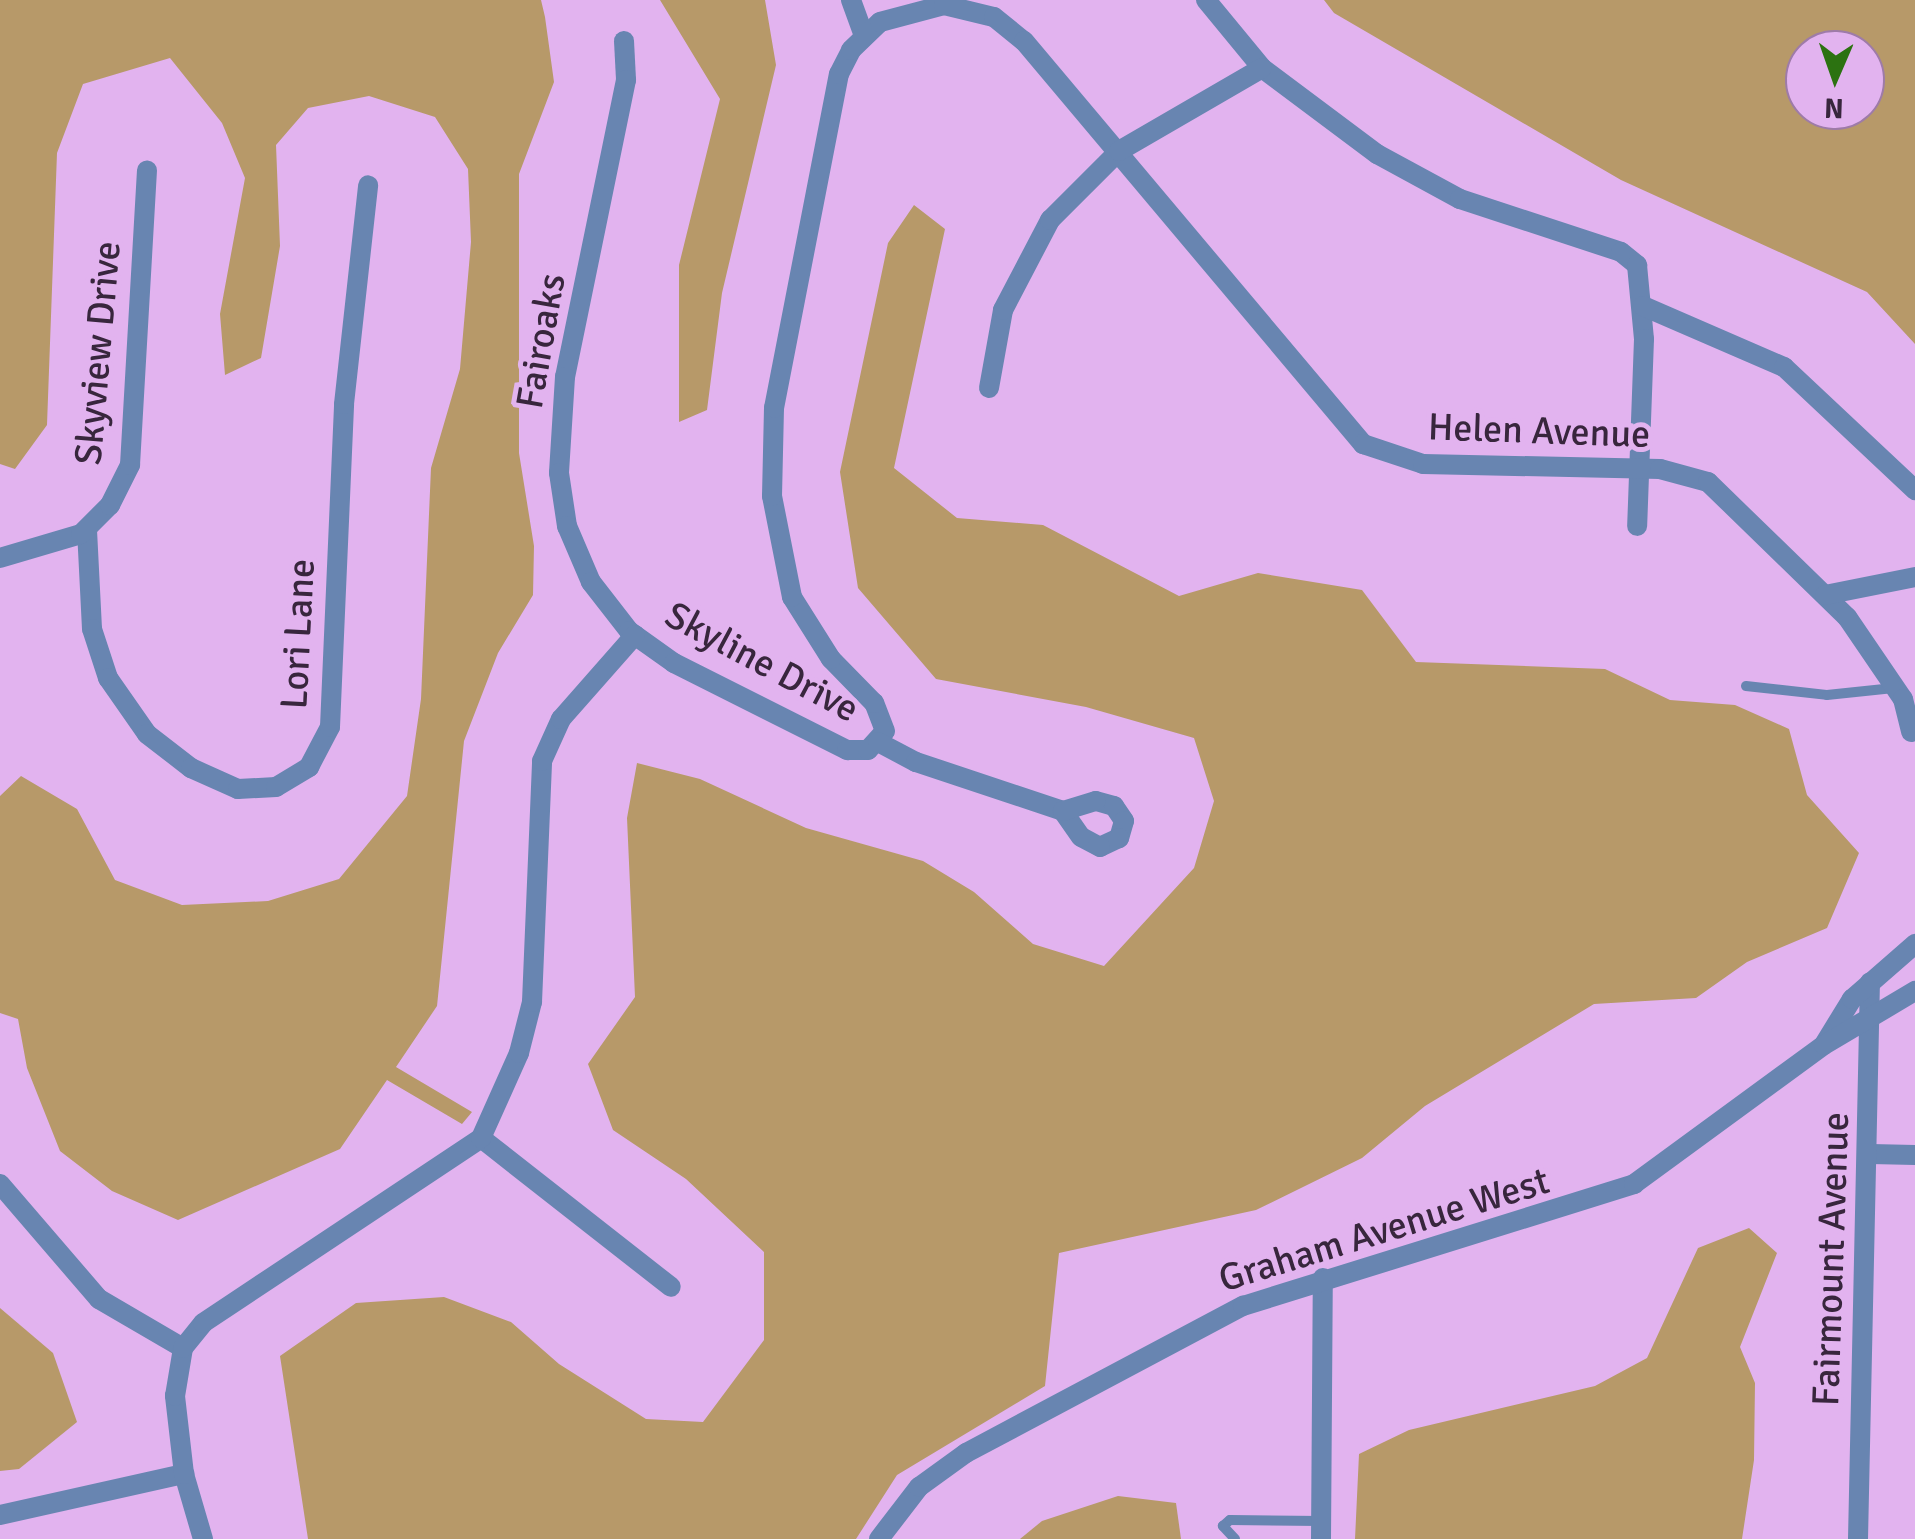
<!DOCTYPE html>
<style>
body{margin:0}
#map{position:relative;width:1915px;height:1539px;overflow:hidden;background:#e2b3ef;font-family:Signika,sans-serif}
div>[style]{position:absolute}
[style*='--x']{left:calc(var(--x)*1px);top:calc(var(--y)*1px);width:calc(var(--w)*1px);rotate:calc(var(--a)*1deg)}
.green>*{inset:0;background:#b79969}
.service>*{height:10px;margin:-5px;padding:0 5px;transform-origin:5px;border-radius:5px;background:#6885b1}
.minor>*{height:20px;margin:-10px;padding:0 10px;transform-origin:10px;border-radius:10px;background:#6885b1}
.tertiary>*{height:20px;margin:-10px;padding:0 10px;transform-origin:10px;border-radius:10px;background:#6885b1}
span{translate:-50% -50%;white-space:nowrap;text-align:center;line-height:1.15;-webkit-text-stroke:10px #e2b3ef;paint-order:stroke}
.street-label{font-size:38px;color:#38263d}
.north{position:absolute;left:1785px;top:30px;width:100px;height:100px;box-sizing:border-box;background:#e2b3ef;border:2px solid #9e7ba8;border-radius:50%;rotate:182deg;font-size:28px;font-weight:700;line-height:40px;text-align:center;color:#38263d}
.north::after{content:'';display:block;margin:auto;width:35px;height:45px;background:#2c7211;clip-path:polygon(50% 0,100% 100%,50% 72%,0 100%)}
</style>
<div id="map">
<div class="green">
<i style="clip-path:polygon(0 0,541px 0,545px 17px,554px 82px,519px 174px,519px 453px,534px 546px,533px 595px,498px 653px,464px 741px,437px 1006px,396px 1067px,472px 1112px,462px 1124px,387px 1080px,340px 1149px,178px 1220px,112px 1191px,60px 1151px,27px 1068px,18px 1019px,0 1013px,0 796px,21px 776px,77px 809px,115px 880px,182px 905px,268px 901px,339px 879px,407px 796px,421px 699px,431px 468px,460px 369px,471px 242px,468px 169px,435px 117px,369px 96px,308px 108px,276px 145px,280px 246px,261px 358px,225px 375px,220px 314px,245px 178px,222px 123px,170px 58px,83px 84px,57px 153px,47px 425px,15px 469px,0 464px)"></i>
<i style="clip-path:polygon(660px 0,765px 0,776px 65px,722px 293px,707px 410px,679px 422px,679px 265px,720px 99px)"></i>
<i style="clip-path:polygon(evenodd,1324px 0,1915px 0,1915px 344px,1867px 292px,1621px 180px,1334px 13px,1324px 0,1805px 50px,1865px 50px,1865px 110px,1805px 110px,1805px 50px)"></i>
<i style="clip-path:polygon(914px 205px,945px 229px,894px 468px,957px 518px,1043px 525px,1179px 596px,1258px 573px,1362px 590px,1416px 662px,1605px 669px,1670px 700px,1735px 705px,1789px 729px,1807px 795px,1859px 853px,1827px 928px,1747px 962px,1696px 998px,1594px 1004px,1425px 1106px,1362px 1158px,1256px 1210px,1059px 1253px,1045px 1386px,897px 1475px,856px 1539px,308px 1539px,280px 1356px,356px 1303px,444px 1297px,511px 1322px,559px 1364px,646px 1419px,703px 1422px,764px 1340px,764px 1252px,686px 1179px,613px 1130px,588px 1064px,635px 997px,627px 818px,637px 763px,700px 779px,806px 828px,923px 861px,974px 892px,1033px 944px,1104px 966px,1194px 868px,1214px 801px,1194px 738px,1086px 707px,936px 679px,858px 588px,840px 472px,888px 243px)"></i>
<i style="clip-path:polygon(1749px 1228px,1777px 1253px,1740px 1347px,1755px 1383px,1754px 1460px,1742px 1539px,1355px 1539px,1359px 1454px,1409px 1430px,1595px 1386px,1647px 1358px,1698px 1248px)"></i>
<i style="clip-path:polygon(0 1308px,53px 1353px,77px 1422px,19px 1469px,0 1471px)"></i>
<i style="clip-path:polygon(1118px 1496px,1176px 1503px,1181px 1539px,1020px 1539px,1042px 1521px)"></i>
</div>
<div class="service">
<i style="--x:1746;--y:686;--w:81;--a:6.3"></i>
<i style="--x:1827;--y:695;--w:67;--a:-6"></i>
<i style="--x:1235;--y:1539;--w:18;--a:-133"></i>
<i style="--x:1223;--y:1526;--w:9;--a:-41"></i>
<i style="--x:1230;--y:1520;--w:91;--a:0.6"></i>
</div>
<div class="minor">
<i style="--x:851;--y:0;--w:38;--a:70"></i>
<i style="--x:1206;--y:0;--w:88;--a:50.5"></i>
<i style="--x:1262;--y:68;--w:144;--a:36.8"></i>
<i style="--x:1377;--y:154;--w:94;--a:28.5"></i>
<i style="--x:1460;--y:199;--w:169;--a:18.2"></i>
<i style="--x:1621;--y:252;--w:21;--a:39"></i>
<i style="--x:1637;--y:265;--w:74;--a:84.6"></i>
<i style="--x:1644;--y:339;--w:187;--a:92.1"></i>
<i style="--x:624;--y:41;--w:39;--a:87"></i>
<i style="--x:626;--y:80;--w:303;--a:101.6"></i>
<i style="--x:565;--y:377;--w:96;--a:93.6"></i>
<i style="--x:559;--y:473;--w:54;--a:81.4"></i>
<i style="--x:567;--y:526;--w:61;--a:66.8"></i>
<i style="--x:591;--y:582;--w:62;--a:52.2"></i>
<i style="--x:629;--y:631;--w:55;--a:35.4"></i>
<i style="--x:674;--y:663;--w:194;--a:26.7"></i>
<i style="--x:847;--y:750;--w:21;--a:0"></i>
<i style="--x:868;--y:750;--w:25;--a:-48"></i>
<i style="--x:885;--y:731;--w:30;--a:-111"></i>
<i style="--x:874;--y:703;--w:62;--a:-134.3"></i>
<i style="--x:831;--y:659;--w:73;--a:-122.2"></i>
<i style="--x:792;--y:597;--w:103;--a:-101.2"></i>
<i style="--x:772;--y:496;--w:88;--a:-88.7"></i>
<i style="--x:774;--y:408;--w:340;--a:-79"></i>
<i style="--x:839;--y:74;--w:27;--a:-63"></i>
<i style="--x:851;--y:50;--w:40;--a:-44"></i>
<i style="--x:880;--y:22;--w:66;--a:-14.9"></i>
<i style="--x:944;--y:5;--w:51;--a:13.5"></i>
<i style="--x:994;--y:17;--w:38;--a:39"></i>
<i style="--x:1024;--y:41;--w:527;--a:49.93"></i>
<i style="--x:1363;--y:444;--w:63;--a:18.4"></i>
<i style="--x:1423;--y:464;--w:237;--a:1.2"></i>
<i style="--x:1660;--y:469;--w:50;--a:15.2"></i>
<i style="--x:1708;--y:482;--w:194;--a:44.2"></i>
<i style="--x:1847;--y:617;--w:99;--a:55.7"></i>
<i style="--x:1903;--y:699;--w:34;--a:76"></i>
<i style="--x:1643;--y:306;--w:154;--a:23.4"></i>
<i style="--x:1784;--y:367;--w:180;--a:43.2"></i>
<i style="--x:989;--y:388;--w:79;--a:-79.8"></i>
<i style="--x:1003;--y:310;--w:102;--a:-62.4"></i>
<i style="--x:1050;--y:220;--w:98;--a:-45"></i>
<i style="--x:1119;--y:151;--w:165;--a:-30.1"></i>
<i style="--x:87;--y:530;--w:99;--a:87.1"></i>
<i style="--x:92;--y:629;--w:52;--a:71.9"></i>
<i style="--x:108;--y:678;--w:68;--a:55.1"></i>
<i style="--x:147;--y:734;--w:56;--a:37.7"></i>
<i style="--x:191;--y:768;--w:51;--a:24.1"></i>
<i style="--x:238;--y:789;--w:38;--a:-3"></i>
<i style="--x:276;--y:787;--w:39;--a:-31"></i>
<i style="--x:309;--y:767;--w:45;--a:-62.3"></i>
<i style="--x:330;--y:727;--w:323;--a:-87.5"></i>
<i style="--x:344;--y:404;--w:220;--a:-83.7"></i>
<i style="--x:0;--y:558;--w:84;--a:-16.5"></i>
<i style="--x:81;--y:534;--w:41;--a:-45"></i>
<i style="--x:110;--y:505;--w:45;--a:-63.4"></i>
<i style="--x:130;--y:465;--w:295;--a:-86.7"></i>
<i style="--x:1825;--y:595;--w:92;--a:-11.3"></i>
<i style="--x:878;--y:742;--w:43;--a:27.8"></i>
<i style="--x:916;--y:762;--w:155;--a:18.4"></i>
<i style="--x:1096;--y:801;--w:19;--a:16"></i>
<i style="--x:1114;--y:806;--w:18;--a:56"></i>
<i style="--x:1124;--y:821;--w:18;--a:106"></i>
<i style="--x:1119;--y:838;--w:21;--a:155"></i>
<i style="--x:1100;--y:847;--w:21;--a:-152"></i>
<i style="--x:1081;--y:837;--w:32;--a:-125"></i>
<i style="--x:1063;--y:811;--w:34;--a:-17"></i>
<i style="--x:481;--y:1138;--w:241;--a:38.1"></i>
<i style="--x:1871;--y:1154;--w:44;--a:1.3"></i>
<i style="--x:0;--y:1184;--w:152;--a:49.3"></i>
<i style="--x:99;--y:1299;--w:97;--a:30.3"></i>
<i style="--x:0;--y:1515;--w:189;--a:-12.6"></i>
<i style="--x:203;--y:1539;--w:68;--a:-106.3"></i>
<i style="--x:184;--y:1474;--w:79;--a:-96.6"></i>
<i style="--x:175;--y:1396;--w:49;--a:-80.5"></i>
<i style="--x:183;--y:1348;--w:32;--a:-51"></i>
<i style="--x:203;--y:1323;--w:334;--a:-33.6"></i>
<i style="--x:481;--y:1138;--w:93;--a:-65.9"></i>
<i style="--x:519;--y:1053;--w:53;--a:-75.7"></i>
<i style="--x:532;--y:1002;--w:241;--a:-87.6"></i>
<i style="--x:542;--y:761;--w:46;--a:-65.7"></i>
<i style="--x:561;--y:719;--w:112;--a:-48.6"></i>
<i style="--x:1321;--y:1539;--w:261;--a:-89.6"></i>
<i style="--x:1858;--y:1539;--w:557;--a:-88.77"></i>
</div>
<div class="tertiary">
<i style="--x:1825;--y:1043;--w:52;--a:-58.5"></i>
<i style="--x:1852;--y:999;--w:84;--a:-41.1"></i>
<i style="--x:879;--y:1539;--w:66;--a:-52.4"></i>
<i style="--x:919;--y:1487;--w:58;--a:-35.9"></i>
<i style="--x:966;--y:1453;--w:314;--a:-28"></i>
<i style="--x:1243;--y:1306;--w:410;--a:-17.3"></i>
<i style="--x:1634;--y:1184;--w:235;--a:-36.2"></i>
<i style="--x:1824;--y:1045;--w:106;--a:-30.7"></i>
</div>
<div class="street-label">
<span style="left:541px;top:341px;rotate:-80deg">Fairoaks</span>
<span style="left:98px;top:353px;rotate:-85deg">Skyview Drive</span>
<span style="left:1539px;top:431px;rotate:2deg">Helen Avenue</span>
<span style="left:298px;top:634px;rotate:-87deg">Lori Lane</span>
<span style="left:762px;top:662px;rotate:28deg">Skyline Drive</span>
<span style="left:1384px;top:1230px;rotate:-17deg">Graham Avenue West</span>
<span style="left:1831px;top:1259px;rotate:-88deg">Fairmount Avenue</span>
</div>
<div class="north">N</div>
</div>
